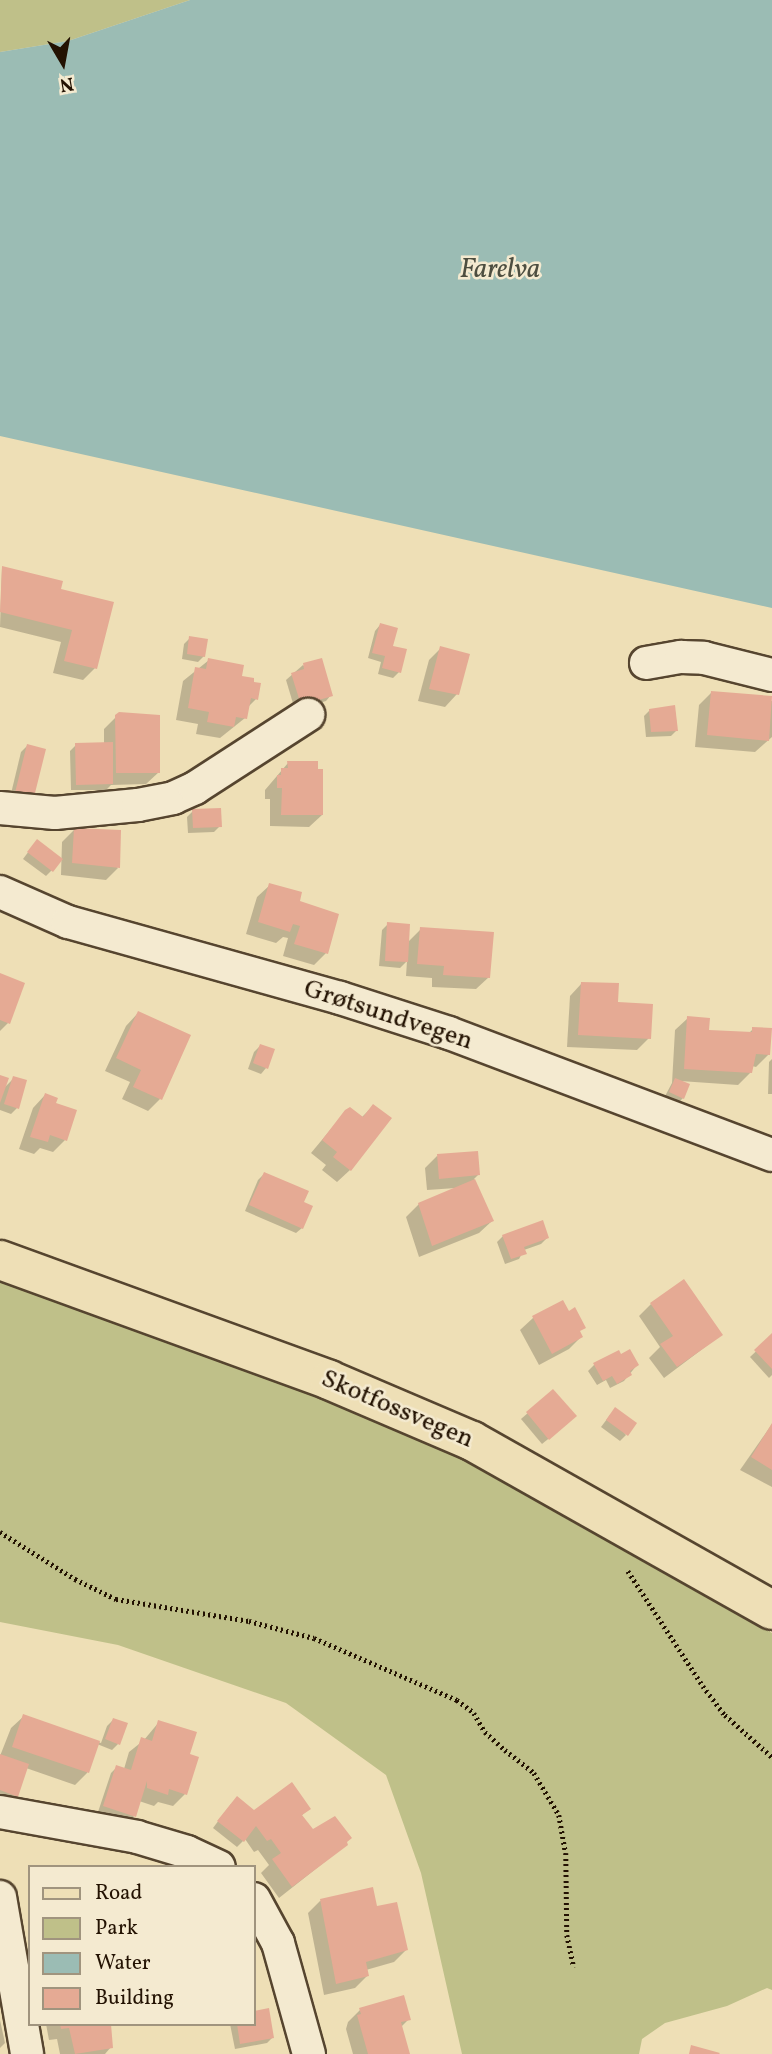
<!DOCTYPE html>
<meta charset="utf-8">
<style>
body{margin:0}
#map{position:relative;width:772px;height:2054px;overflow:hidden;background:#eedfb6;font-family:Vollkorn,serif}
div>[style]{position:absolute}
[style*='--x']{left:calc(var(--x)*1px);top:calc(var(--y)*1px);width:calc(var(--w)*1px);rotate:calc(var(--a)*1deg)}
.green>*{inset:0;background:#bfc089}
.water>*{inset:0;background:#9bbcb4}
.shadow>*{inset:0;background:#0003}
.building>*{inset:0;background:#e5aa94}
.path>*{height:4.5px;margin-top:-2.25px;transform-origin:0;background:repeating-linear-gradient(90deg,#231202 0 2px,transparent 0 5.5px)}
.roads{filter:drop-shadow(2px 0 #56452f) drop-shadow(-2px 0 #56452f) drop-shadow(0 2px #56452f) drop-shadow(0 -2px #56452f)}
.minor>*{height:32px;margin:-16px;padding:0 16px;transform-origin:16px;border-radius:16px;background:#f4ead0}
.major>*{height:38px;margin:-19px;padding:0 19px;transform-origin:19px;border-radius:19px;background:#eedfb6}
span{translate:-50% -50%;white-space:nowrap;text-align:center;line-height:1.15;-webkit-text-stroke:5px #f4ead0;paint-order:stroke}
.street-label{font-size:26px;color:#231202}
.water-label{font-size:28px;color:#4d4e40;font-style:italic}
.legend{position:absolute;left:28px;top:1865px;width:228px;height:161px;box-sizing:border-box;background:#f4ead0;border:2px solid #a0947e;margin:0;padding:9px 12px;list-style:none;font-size:21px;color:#231202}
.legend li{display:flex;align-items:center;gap:14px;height:35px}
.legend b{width:35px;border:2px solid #a0947e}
.north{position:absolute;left:28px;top:28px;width:70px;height:70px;-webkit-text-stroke:5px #f4ead0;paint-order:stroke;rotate:170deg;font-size:19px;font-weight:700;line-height:28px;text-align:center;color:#231202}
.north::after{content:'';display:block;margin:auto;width:24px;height:32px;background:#231202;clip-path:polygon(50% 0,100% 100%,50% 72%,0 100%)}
</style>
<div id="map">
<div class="green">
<i style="clip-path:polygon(0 0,190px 0,68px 41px,0 52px)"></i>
<i style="clip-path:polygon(0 1276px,405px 1429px,584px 1523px,772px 1633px,772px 1990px,767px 1988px,727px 2006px,665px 2023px,642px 2039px,639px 2054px,462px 2054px,421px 1873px,386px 1775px,286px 1703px,118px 1645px,0 1622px)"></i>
</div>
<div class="water">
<i style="clip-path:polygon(190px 0,772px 0,772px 608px,0 436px,0 52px,68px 41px)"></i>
</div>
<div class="shadow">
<i style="clip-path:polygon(2px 568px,59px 590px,95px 668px,83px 680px,53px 673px,61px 642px,0 627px)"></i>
<i style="clip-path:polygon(380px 625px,399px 672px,393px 678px,378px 674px,381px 662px,368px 658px,375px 631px)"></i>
<i style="clip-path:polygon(190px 638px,204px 656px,198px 662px,182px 659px,184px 644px)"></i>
<i style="clip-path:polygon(441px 648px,457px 694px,445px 707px,418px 701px,429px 660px)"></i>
<i style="clip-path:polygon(209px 660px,240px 677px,256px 699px,247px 708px,245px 718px,220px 738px,196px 734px,198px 724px,176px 720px,183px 681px)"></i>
<i style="clip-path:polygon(303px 665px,331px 695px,326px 701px,295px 710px,286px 680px)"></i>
<i style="clip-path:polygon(711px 693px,772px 701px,772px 737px,755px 752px,695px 747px,699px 705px)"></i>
<i style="clip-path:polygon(650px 710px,677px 730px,671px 736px,646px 737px,644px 716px)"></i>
<i style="clip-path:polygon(119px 714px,159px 772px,146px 784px,111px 785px,106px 790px,71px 790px,70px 751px,76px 745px,104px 744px,104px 729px)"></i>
<i style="clip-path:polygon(27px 746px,44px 750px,9px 802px,21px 752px)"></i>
<i style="clip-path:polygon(288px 763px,322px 815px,309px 827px,270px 826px,270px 799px,265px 799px,265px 790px)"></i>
<i style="clip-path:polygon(193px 811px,220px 826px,214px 832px,188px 833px,187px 817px)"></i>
<i style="clip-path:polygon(74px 830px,118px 868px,106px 880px,61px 875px,62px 842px)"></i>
<i style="clip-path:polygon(32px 847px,52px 870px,46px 876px,23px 859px)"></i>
<i style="clip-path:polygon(270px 885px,298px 902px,326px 953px,314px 965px,283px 956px,288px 938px,283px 937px,276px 943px,246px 934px,257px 897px)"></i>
<i style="clip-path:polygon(388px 924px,408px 942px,421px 929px,489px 977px,476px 989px,432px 987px,432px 978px,406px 976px,407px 961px,400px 968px,379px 966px,382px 930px)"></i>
<i style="clip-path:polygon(0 975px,8px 1023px,0 1031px)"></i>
<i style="clip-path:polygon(582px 983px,617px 1004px,649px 1038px,637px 1050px,567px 1047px,570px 996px)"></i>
<i style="clip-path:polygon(138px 1013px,160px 1099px,148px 1111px,122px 1099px,130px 1082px,105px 1071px,126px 1026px)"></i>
<i style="clip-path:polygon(688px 1018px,707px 1032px,748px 1034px,753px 1029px,769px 1054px,756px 1067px,752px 1066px,751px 1072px,738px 1085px,680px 1081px,683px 1098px,677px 1104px,664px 1098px,672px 1083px,675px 1030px)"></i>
<i style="clip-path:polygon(260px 1046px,266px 1068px,261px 1074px,248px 1069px,254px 1052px)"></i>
<i style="clip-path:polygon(772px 1059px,772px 1094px,768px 1094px,769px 1062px)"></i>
<i style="clip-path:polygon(0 1077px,4px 1088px,14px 1078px,17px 1108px,11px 1114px,0 1110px)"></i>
<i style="clip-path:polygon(45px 1095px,54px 1104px,65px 1140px,53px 1152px,40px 1148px,34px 1154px,19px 1149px,33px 1108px)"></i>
<i style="clip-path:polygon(373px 1106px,350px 1170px,337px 1182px,322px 1170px,326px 1165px,311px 1153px,346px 1111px,361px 1118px)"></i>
<i style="clip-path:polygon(437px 1156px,478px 1175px,474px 1179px,492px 1221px,479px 1233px,419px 1257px,406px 1217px,419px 1204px,456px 1188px,427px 1190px,425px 1168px)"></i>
<i style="clip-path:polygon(264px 1174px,302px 1203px,302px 1228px,296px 1233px,245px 1211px,258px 1180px)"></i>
<i style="clip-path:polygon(503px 1236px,547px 1238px,541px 1244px,524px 1250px,519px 1259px,505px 1264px,497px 1242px)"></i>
<i style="clip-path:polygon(562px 1302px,581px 1337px,569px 1349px,539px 1365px,520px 1330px,533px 1318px)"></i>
<i style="clip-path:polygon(651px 1304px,721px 1335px,664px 1378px,649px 1358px,660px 1347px,639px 1316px)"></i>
<i style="clip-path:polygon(772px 1336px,772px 1375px,769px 1378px,750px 1357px)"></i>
<i style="clip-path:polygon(594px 1365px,637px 1365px,624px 1381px,610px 1388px,606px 1380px,597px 1385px,588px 1371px)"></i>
<i style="clip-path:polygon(553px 1391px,569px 1422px,542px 1444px,521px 1419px)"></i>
<i style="clip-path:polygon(610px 1415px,626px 1435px,620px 1441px,601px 1427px)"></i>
<i style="clip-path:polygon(772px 1424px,772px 1487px,740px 1470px)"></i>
<i style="clip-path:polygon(24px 1716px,101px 1743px,107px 1726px,113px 1720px,118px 1744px,112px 1750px,97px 1744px,87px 1773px,75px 1785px,26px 1768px,17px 1796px,11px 1802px,0 1798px,0 1756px,11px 1728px)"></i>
<i style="clip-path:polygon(159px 1722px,185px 1794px,173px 1806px,158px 1802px,154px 1806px,139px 1801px,134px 1816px,129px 1822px,98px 1812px,111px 1773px,117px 1767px,124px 1769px,129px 1752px,144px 1740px)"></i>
<i style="clip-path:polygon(231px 1804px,247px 1815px,309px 1809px,301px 1816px,312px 1832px,346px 1845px,279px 1898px,261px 1873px,269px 1865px,258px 1850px,254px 1852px,245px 1839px,237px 1847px,213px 1828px)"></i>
<i style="clip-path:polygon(320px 1901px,376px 1908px,406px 1950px,394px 1962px,366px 1970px,368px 1975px,355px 1988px,324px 1995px,308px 1913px)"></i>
<i style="clip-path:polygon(268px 2010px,273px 2037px,267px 2043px,235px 2049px,230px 2024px,254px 2024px,254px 2013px)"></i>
<i style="clip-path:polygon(360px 2010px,409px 2019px,401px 2027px,408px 2054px,353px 2054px,346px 2029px,348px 2022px)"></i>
<i style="clip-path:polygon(0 2020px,5px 2043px,0 2048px)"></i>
<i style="clip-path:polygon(46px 2024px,109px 2024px,111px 2047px,105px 2054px,60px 2054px,57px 2039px,49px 2040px)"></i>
</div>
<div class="building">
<i style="clip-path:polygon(2px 566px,63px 581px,61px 589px,114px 602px,97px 669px,64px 661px,72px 630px,0 612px)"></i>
<i style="clip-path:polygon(380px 623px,398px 628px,393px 646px,407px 649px,401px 673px,382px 668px,385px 656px,372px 653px)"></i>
<i style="clip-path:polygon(189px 636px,208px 639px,205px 657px,187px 654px)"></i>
<i style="clip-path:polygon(440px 646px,470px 654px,459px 695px,429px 689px)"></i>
<i style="clip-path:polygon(208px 658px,244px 665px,242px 676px,254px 678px,254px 682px,261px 683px,258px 700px,251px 698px,247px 719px,236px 717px,234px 727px,207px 722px,209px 712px,188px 708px,195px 667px,206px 669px)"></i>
<i style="clip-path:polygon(322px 658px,333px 696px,301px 705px,291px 673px,304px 669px,303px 663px)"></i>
<i style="clip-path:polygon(711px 691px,772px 696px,769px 741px,707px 735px)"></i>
<i style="clip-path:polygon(675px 705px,678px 731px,651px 732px,649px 709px)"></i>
<i style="clip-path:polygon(119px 712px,160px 715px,160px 773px,116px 773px,115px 715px)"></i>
<i style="clip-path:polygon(113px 742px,113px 784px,76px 785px,75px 743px)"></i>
<i style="clip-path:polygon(27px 744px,46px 749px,33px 801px,14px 797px)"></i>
<i style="clip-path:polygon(287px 761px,318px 761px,318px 769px,323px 769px,323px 815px,281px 815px,282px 788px,277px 788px,277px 775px,281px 775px,281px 768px,288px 768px)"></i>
<i style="clip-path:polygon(221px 808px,222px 827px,193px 828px,192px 809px)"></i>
<i style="clip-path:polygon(74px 828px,121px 830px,120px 868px,72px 863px)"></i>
<i style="clip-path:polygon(37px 839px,63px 859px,53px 872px,27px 852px)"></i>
<i style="clip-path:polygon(269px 883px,302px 892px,300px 901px,339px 914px,328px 954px,294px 944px,300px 926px,293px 924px,290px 932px,258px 922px)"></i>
<i style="clip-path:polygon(387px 922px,410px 924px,408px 962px,385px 961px)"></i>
<i style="clip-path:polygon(420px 927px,494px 932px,490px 978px,443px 975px,444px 966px,417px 964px)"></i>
<i style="clip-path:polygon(0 973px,25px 983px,10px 1024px,0 1020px)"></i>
<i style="clip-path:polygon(581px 982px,619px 983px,618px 1002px,653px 1004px,651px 1039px,578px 1035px)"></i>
<i style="clip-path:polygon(138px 1011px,191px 1035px,162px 1100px,133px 1087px,141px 1070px,116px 1058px)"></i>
<i style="clip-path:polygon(687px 1016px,710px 1018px,709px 1030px,752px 1032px,752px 1027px,772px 1028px,770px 1055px,756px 1054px,752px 1073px,684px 1069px)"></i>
<i style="clip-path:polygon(260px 1044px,275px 1049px,268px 1069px,253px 1063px)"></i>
<i style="clip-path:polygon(0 1075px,9px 1078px,0 1103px)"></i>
<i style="clip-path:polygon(13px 1076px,27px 1080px,19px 1109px,4px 1104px)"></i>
<i style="clip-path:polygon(675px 1078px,690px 1084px,684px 1099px,669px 1092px)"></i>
<i style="clip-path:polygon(45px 1093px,58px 1098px,56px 1103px,77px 1110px,67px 1141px,50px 1135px,48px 1142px,30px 1137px)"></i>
<i style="clip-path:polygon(373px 1104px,392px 1118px,351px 1171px,333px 1157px,337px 1152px,322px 1140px,345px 1110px,350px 1107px,363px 1117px)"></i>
<i style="clip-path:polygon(478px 1151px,480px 1175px,439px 1179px,437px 1154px)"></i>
<i style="clip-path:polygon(264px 1172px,309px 1191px,304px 1202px,313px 1206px,303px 1229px,249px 1205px)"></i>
<i style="clip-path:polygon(475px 1179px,494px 1221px,432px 1246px,418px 1203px)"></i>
<i style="clip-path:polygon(543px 1220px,549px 1238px,524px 1247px,527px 1254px,511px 1259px,502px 1235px)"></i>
<i style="clip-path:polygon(684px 1279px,723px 1335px,677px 1367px,660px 1344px,673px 1336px,650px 1303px)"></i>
<i style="clip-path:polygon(563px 1300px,569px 1311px,575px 1307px,586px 1328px,580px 1331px,583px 1337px,552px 1354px,532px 1316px)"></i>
<i style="clip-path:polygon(772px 1333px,772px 1369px,754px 1350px)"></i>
<i style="clip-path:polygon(630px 1349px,639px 1365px,630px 1371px,632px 1375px,617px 1384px,612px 1376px,603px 1381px,593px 1363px,619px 1350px,621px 1354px)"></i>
<i style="clip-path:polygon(553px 1389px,577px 1416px,549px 1440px,526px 1412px)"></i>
<i style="clip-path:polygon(615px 1407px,637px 1423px,628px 1436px,606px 1420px)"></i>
<i style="clip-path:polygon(772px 1423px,772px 1470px,751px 1457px)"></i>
<i style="clip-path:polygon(23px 1714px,100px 1741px,89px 1773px,12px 1747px)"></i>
<i style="clip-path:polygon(113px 1718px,128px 1723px,120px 1745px,105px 1739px)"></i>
<i style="clip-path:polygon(158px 1720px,197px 1732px,190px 1754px,199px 1757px,187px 1795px,169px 1789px,168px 1795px,147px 1788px,147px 1781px,136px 1817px,103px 1806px,116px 1765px,131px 1770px,141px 1737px,152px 1741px)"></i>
<i style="clip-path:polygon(0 1754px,29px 1764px,18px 1797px,0 1790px)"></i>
<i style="clip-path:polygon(292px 1782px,311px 1809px,302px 1815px,313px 1829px,335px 1816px,352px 1838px,347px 1842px,348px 1845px,292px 1887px,272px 1859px,281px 1853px,271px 1839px,267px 1841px,256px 1826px,244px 1842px,217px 1821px,237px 1796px,254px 1810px)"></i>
<i style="clip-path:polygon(373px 1887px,377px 1906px,397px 1902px,408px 1950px,366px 1962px,369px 1976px,336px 1984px,320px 1899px)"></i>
<i style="clip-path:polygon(404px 1995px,411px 2020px,401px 2022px,410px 2054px,368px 2054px,357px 2015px,361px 2014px,359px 2008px)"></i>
<i style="clip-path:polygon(269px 2008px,274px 2038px,240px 2044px,237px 2024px,254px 2024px,254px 2011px)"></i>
<i style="clip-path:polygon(60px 2024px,111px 2024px,113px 2048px,75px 2054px,69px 2028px,61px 2029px)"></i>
<i style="clip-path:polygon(691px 2045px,720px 2053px,719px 2054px,689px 2054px)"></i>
</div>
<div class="path">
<i style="--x:0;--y:1532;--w:89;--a:32.1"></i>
<i style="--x:75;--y:1579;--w:46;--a:26"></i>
<i style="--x:116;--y:1599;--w:135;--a:9.4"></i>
<i style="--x:249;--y:1621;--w:67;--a:14.7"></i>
<i style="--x:314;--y:1638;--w:156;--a:23.4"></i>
<i style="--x:457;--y:1700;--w:21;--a:37"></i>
<i style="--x:474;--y:1713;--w:22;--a:60"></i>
<i style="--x:485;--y:1732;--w:27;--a:42"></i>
<i style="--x:505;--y:1750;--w:37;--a:38"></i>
<i style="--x:534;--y:1773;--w:49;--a:59.2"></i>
<i style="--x:559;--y:1815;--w:39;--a:80"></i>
<i style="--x:566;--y:1853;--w:82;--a:89.3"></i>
<i style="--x:567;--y:1935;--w:33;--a:78"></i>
<i style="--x:628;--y:1571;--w:137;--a:56.9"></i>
<i style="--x:703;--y:1686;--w:36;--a:53"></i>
<i style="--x:725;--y:1715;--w:63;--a:41.8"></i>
</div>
<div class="roads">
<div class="minor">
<i style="--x:646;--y:663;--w:36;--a:-10"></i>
<i style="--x:681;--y:657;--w:23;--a:2"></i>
<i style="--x:704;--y:658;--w:70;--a:14"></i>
<i style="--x:0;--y:808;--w:55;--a:5.2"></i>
<i style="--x:55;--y:813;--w:83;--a:-5.5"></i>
<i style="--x:138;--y:805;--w:36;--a:-11"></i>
<i style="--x:173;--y:798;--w:24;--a:-24"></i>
<i style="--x:195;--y:788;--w:135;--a:-32.9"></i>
<i style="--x:0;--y:892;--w:74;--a:23.8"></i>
<i style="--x:68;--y:922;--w:282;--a:15.6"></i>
<i style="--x:340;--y:998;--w:114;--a:17.8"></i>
<i style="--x:449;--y:1033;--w:345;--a:20.7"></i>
<i style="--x:0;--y:1812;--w:139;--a:10.3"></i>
<i style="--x:137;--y:1837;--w:52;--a:16.7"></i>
<i style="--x:187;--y:1852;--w:35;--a:25"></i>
<i style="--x:0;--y:1897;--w:159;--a:80.2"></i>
<i style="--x:254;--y:1899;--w:50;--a:61.4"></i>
<i style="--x:278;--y:1943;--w:115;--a:74.4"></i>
</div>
<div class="major">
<i style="--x:0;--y:1260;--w:350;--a:20"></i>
<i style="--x:329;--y:1380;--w:155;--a:23.1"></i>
<i style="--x:472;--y:1441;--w:344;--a:29.4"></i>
</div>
</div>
<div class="street-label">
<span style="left:388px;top:1016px;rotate:18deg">Grøtsundvegen</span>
<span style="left:397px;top:1410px;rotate:23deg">Skotfossvegen</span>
</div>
<div class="water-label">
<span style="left:500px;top:270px">Farelva</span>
</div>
<ul class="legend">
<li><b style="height:9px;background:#eedfb6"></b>Road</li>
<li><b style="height:19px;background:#bfc089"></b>Park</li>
<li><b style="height:19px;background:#9bbcb4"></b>Water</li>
<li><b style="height:19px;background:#e5aa94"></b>Building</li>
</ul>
<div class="north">N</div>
</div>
